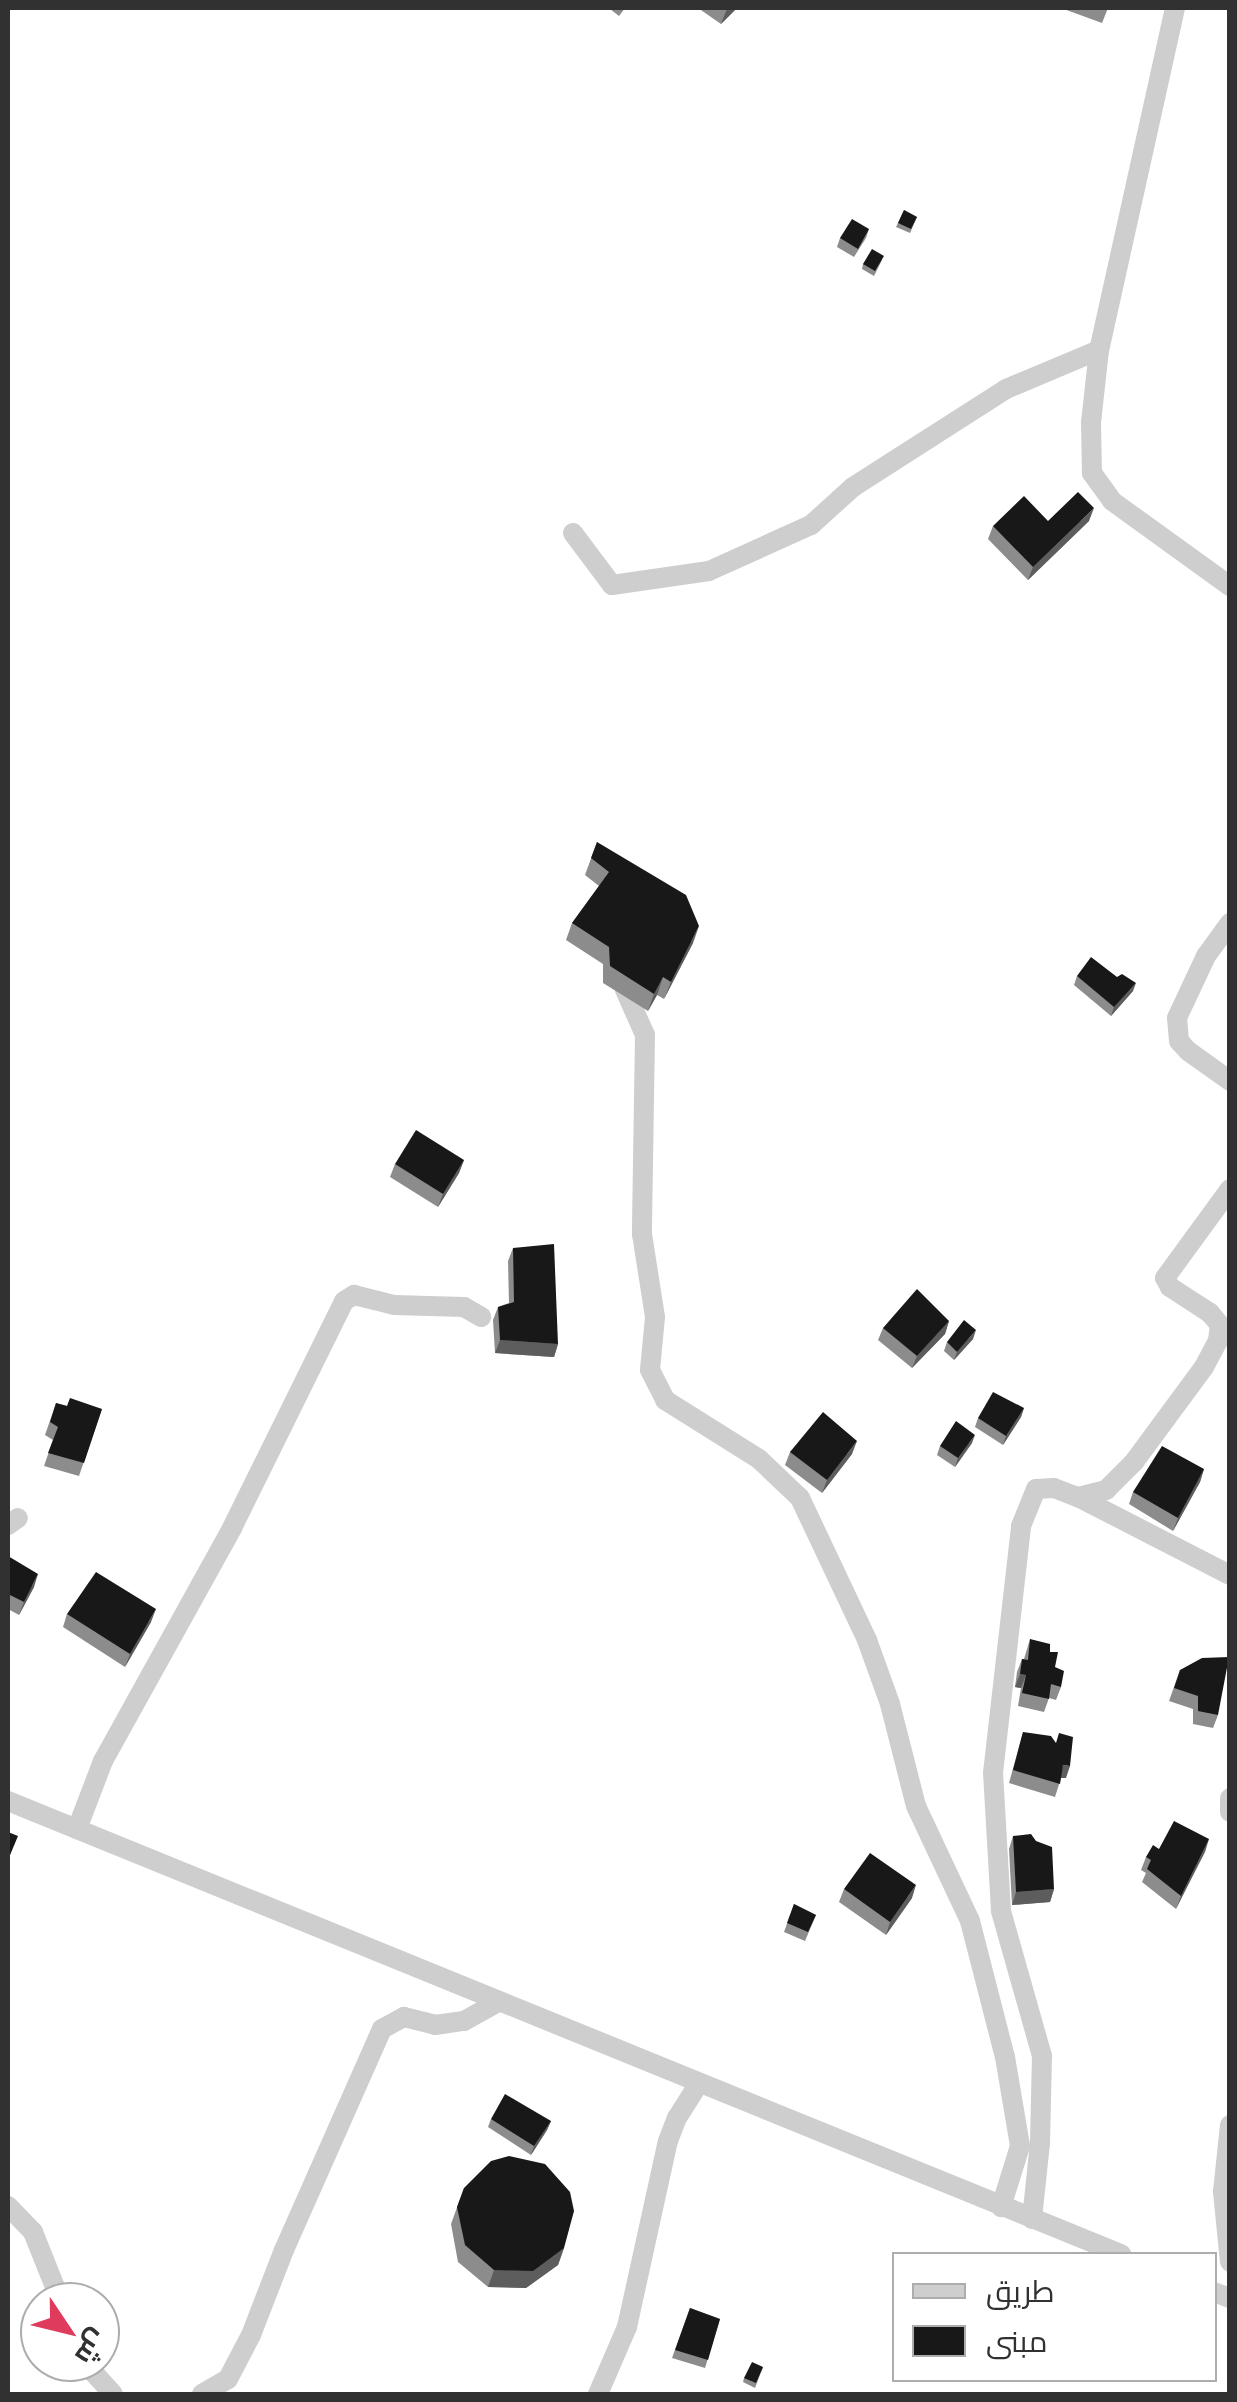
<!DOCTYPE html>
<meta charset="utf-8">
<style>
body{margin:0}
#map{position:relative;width:1237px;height:2402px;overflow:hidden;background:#fff;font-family:Barlow,Cairo,sans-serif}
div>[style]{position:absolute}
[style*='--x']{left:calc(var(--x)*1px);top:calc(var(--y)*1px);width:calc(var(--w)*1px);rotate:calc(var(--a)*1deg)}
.street>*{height:20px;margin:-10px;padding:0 10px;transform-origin:10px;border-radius:10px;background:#cecece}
.wall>*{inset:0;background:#8c8c8c}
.shaded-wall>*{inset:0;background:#5d5d5d}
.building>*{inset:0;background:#181818}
span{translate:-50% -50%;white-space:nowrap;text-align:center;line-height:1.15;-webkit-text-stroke:10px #fff;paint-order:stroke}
.frame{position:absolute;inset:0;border:10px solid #313131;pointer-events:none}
.legend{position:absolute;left:892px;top:2252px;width:325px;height:130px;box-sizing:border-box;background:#fff;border:2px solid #adadad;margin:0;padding:12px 18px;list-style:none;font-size:30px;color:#313131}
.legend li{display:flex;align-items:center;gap:20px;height:50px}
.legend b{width:50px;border:2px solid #adadad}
.north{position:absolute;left:20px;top:2282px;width:100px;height:100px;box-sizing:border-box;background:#fff;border:2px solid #adadad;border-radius:50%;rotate:125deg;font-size:28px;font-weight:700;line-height:40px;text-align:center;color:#313131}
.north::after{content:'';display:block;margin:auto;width:35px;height:45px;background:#df3c5d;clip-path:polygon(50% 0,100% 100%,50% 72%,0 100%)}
</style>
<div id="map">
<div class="street">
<i style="--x:1175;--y:8;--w:350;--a:102.5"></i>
<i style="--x:1099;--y:350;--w:73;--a:96.3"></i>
<i style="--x:1091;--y:423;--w:50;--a:88.9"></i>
<i style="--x:1092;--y:473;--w:34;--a:54"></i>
<i style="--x:1112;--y:501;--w:145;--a:35.8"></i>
<i style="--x:573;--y:533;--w:65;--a:53.1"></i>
<i style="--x:612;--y:585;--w:98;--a:-8.2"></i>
<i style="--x:709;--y:571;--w:112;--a:-24.3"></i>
<i style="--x:811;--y:525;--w:57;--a:-42.1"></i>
<i style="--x:853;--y:487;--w:182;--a:-32.6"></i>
<i style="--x:1006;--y:389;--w:101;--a:-22.8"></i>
<i style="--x:1230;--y:923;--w:41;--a:126"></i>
<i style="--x:1206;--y:956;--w:68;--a:115.1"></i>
<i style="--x:1177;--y:1018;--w:23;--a:85"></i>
<i style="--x:1179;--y:1041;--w:13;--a:48"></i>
<i style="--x:1188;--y:1051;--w:52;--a:35.5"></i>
<i style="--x:625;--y:990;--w:49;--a:66"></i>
<i style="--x:645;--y:1035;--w:199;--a:90.9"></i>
<i style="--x:642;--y:1234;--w:84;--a:81.1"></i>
<i style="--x:655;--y:1317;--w:53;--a:95.4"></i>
<i style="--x:650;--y:1370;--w:34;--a:63"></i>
<i style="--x:665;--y:1400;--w:111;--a:32.1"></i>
<i style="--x:759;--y:1459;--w:57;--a:43.6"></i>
<i style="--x:800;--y:1498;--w:157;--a:64.7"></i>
<i style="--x:867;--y:1640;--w:68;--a:70.2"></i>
<i style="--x:890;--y:1704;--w:105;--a:75.7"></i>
<i style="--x:916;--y:1806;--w:127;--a:64.8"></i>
<i style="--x:970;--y:1921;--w:140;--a:75.6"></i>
<i style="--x:1005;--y:2057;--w:90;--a:80.4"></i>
<i style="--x:1020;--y:2146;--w:64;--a:107.3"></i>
<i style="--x:1078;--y:1497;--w:171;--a:27.2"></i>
<i style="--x:8;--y:1525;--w:12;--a:-35"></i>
<i style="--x:1230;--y:1798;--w:14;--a:90"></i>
<i style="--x:8;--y:1801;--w:1202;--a:22.15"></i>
<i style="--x:77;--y:1829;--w:73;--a:-69.1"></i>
<i style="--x:103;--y:1761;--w:266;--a:-61"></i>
<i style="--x:232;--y:1528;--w:253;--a:-63.7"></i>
<i style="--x:344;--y:1301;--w:12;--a:-31"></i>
<i style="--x:354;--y:1295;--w:41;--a:14"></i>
<i style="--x:394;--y:1305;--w:70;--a:1.6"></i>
<i style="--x:464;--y:1307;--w:20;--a:30"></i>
<i style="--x:1230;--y:2125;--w:67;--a:96"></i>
<i style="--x:1223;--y:2192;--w:70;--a:84.3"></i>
<i style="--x:8;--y:2206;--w:36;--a:46"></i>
<i style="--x:33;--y:2232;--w:75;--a:68.2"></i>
<i style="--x:1032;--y:2219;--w:76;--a:-84"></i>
<i style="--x:1040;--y:2143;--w:87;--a:-88.7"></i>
<i style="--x:1042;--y:2056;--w:151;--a:-105.8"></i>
<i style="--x:1001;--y:1911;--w:138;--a:-93.3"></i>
<i style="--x:993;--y:1773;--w:249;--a:-83.5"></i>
<i style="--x:1021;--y:1526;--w:40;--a:-68"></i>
<i style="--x:1036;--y:1489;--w:18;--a:-3"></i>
<i style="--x:1054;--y:1488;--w:26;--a:21"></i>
<i style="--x:1078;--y:1497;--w:29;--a:-14"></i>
<i style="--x:1106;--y:1490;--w:40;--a:-45"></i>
<i style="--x:1134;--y:1462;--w:118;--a:-53.6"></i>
<i style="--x:1204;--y:1367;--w:30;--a:-62"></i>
<i style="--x:1218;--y:1341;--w:16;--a:-83"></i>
<i style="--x:1220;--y:1325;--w:16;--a:-130"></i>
<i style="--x:1210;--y:1313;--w:48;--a:-147"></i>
<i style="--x:1170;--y:1287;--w:10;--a:-119"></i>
<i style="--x:1165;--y:1278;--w:110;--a:-53.9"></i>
<i style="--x:1214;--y:2292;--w:17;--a:21"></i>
<i style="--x:84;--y:2362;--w:43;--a:47.8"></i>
<i style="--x:202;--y:2394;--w:30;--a:-30"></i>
<i style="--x:228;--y:2379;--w:50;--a:-62.4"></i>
<i style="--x:251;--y:2335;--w:91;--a:-68.8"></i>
<i style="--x:284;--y:2250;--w:242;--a:-66.1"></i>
<i style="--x:382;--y:2029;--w:25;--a:-29"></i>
<i style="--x:404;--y:2017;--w:32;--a:14"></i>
<i style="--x:435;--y:2025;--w:29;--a:-8"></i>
<i style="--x:464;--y:2021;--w:39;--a:-29"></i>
<i style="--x:598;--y:2394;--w:73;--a:-66.6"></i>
<i style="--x:627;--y:2327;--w:190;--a:-77.6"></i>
<i style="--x:668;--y:2141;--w:25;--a:-69"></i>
<i style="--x:677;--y:2118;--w:41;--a:-57.8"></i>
</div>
<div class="wall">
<i style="clip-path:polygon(610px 8px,625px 8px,619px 16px,610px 9px)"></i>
<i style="clip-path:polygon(698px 8px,737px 8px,721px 24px)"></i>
<i style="clip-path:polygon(1061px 8px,1108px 8px,1102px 23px)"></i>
<i style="clip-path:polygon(904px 210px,917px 217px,910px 233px,896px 227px)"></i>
<i style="clip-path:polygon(869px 229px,866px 238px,854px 257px,837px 247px,840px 238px)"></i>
<i style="clip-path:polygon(882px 260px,874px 276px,862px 269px,863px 264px)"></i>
<i style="clip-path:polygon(1048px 521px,1089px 521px,1028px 580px,988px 539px,993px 526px)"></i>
<i style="clip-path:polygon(597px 842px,693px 943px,664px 999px,657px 995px,648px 1011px,603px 983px,603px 964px,566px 940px,572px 923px,599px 886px,585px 875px)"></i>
<i style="clip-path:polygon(1077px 976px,1133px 991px,1111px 1016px,1074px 985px)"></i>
<i style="clip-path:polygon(464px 1160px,459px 1173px,438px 1207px,390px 1177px,395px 1164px)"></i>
<i style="clip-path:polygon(513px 1248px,558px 1344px,554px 1357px,495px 1353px,493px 1320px,498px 1307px,509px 1303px,508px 1261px)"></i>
<i style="clip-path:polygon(949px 1321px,945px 1334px,912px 1368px,878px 1340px,883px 1328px)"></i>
<i style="clip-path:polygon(973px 1339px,954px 1360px,944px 1351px,947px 1342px)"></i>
<i style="clip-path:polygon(56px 1403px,67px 1406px,102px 1409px,79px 1476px,44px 1466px,53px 1440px,45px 1435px)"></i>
<i style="clip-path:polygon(1024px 1408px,1021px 1417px,1003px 1445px,975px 1427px,978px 1418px)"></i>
<i style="clip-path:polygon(972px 1443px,955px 1467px,937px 1455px,940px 1446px)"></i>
<i style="clip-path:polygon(790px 1452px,852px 1454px,822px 1493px,785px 1465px)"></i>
<i style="clip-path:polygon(1204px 1469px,1200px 1482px,1173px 1531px,1129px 1504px,1133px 1492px)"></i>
<i style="clip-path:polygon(8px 1556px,34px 1587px,19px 1615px,8px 1609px)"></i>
<i style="clip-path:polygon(67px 1614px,151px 1622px,125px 1667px,63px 1627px)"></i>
<i style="clip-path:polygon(1030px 1639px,1050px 1652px,1061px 1687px,1056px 1700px,1049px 1698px,1044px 1712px,1018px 1706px,1021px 1688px,1015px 1687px,1017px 1672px,1022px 1659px,1024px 1659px)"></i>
<i style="clip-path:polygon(1180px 1670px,1218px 1715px,1213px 1728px,1193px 1724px,1193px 1709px,1169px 1701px)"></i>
<i style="clip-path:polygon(1023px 1732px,1066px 1778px,1061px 1778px,1055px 1797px,1009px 1783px)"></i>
<i style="clip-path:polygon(1013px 1836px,1054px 1889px,1050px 1902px,1012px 1905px,1009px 1849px)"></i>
<i style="clip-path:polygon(1209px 1839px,1176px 1909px,1142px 1882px,1146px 1873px,1141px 1870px,1146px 1857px,1159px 1849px)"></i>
<i style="clip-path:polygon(844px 1889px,912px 1898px,886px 1935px,839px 1902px)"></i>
<i style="clip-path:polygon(794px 1904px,816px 1915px,805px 1941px,784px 1932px)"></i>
<i style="clip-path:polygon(491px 2119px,551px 2121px,547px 2130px,531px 2155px,488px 2127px)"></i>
<i style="clip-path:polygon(464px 2188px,564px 2248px,558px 2265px,526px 2288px,488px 2287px,458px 2262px,451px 2224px)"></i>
<i style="clip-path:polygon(690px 2308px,720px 2319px,705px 2368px,672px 2358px)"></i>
<i style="clip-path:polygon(763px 2367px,755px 2388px,743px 2382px,744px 2378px)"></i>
</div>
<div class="shaded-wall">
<i style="clip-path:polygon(729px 8px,737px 8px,721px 24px,726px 11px)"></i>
<i style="clip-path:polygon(1094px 508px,1089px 521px,1028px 580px,1033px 567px)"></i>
<i style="clip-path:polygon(699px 926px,693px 943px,664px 999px,671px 982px)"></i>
<i style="clip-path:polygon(663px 977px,657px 995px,648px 1011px,654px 994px)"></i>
<i style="clip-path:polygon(1136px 983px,1133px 991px,1111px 1016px,1114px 1007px)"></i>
<i style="clip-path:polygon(464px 1160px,459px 1173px,438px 1207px,443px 1194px)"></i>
<i style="clip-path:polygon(949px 1321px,945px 1334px,912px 1368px,917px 1356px)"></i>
<i style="clip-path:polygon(976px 1330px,973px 1339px,954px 1360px,957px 1352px)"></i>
<i style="clip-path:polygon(500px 1340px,558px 1344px,554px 1357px,495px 1353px)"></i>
<i style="clip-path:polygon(1024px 1408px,1021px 1417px,1003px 1445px,1006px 1436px)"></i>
<i style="clip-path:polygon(975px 1435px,972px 1443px,955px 1467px,958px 1458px)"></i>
<i style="clip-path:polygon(857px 1441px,852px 1454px,822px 1493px,827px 1480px)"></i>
<i style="clip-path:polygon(1204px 1469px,1200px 1482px,1173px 1531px,1178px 1518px)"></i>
<i style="clip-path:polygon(38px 1574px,34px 1587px,19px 1615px,24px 1602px)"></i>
<i style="clip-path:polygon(156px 1609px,151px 1622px,125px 1667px,130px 1654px)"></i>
<i style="clip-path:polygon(1020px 1674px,1026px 1675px,1021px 1688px,1015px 1687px)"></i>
<i style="clip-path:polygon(1063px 1765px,1070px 1766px,1066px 1778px,1058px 1778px)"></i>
<i style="clip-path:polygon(1209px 1839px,1205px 1852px,1176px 1909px,1181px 1896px)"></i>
<i style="clip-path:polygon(916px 1885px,912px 1898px,886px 1935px,890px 1922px)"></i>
<i style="clip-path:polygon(1054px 1889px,1050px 1902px,1012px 1905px,1016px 1892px)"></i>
<i style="clip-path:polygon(551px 2121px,547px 2130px,531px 2155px,534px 2146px)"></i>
<i style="clip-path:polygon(564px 2248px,558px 2265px,526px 2288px,488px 2287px,494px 2270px)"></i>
</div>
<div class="building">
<i style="clip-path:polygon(904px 210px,917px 217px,911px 229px,898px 223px)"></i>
<i style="clip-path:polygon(852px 219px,869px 229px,858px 249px,840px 238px)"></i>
<i style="clip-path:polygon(872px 249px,884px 256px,875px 271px,863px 264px)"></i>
<i style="clip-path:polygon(1078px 492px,1094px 508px,1033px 567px,993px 526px,1024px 496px,1048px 521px)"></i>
<i style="clip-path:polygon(597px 842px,686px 895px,699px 926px,671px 982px,663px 977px,654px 994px,610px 966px,609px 947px,572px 923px,609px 872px,591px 858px)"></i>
<i style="clip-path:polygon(1091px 957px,1117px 977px,1122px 974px,1136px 983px,1114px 1007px,1077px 976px)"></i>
<i style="clip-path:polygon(416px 1130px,464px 1160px,443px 1194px,395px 1164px)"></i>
<i style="clip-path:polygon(554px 1244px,558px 1344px,500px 1340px,498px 1307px,514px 1302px,513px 1248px)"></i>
<i style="clip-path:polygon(917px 1289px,949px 1321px,917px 1356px,883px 1328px)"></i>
<i style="clip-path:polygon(964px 1320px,976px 1330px,957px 1352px,947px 1342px)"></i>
<i style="clip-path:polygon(993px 1392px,1024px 1408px,1006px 1436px,978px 1418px)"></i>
<i style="clip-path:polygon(70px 1398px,102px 1409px,84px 1463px,48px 1453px,58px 1427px,50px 1422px,56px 1403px,67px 1406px)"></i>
<i style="clip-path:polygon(823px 1412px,857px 1441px,827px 1480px,790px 1452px)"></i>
<i style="clip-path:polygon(956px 1421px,975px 1435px,958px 1458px,940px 1446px)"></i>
<i style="clip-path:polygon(1162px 1446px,1204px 1469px,1178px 1518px,1133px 1492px)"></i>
<i style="clip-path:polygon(8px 1556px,38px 1574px,24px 1602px,8px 1594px)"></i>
<i style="clip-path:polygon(96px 1572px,156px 1609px,130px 1654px,67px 1614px)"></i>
<i style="clip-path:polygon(1030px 1639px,1050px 1644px,1050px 1652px,1058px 1652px,1055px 1667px,1064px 1671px,1061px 1687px,1051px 1684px,1049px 1699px,1022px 1693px,1026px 1675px,1020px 1674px,1022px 1659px,1028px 1660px)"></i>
<i style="clip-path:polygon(1229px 1657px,1218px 1715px,1198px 1711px,1198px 1696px,1174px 1688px,1180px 1670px,1202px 1658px)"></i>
<i style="clip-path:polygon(1023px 1732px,1051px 1736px,1056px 1743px,1059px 1733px,1073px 1737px,1070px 1766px,1063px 1765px,1060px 1784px,1013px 1770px)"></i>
<i style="clip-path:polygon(1174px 1821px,1209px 1839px,1181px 1896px,1147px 1869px,1151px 1860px,1146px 1857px,1153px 1845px,1159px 1849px)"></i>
<i style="clip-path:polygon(8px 1832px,18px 1836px,8px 1860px)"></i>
<i style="clip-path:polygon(1031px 1834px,1036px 1841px,1052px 1847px,1054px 1889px,1016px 1892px,1013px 1836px)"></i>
<i style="clip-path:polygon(870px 1853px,916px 1885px,890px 1922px,844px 1889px)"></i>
<i style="clip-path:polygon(794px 1904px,816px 1915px,808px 1932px,787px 1923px)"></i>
<i style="clip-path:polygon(505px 2094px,551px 2121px,534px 2146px,491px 2119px)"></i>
<i style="clip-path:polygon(509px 2156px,545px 2164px,570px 2192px,574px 2211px,564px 2248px,533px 2271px,494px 2270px,465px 2245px,457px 2207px,464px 2188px,491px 2161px)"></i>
<i style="clip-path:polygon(690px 2308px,720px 2319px,708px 2360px,675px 2350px)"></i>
<i style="clip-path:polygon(752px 2362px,763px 2367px,756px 2383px,744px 2378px)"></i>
</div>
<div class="frame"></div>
<ul class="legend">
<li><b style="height:12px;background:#cecece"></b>طريق</li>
<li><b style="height:28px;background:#181818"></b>مبنى</li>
</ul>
<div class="north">ش</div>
</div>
